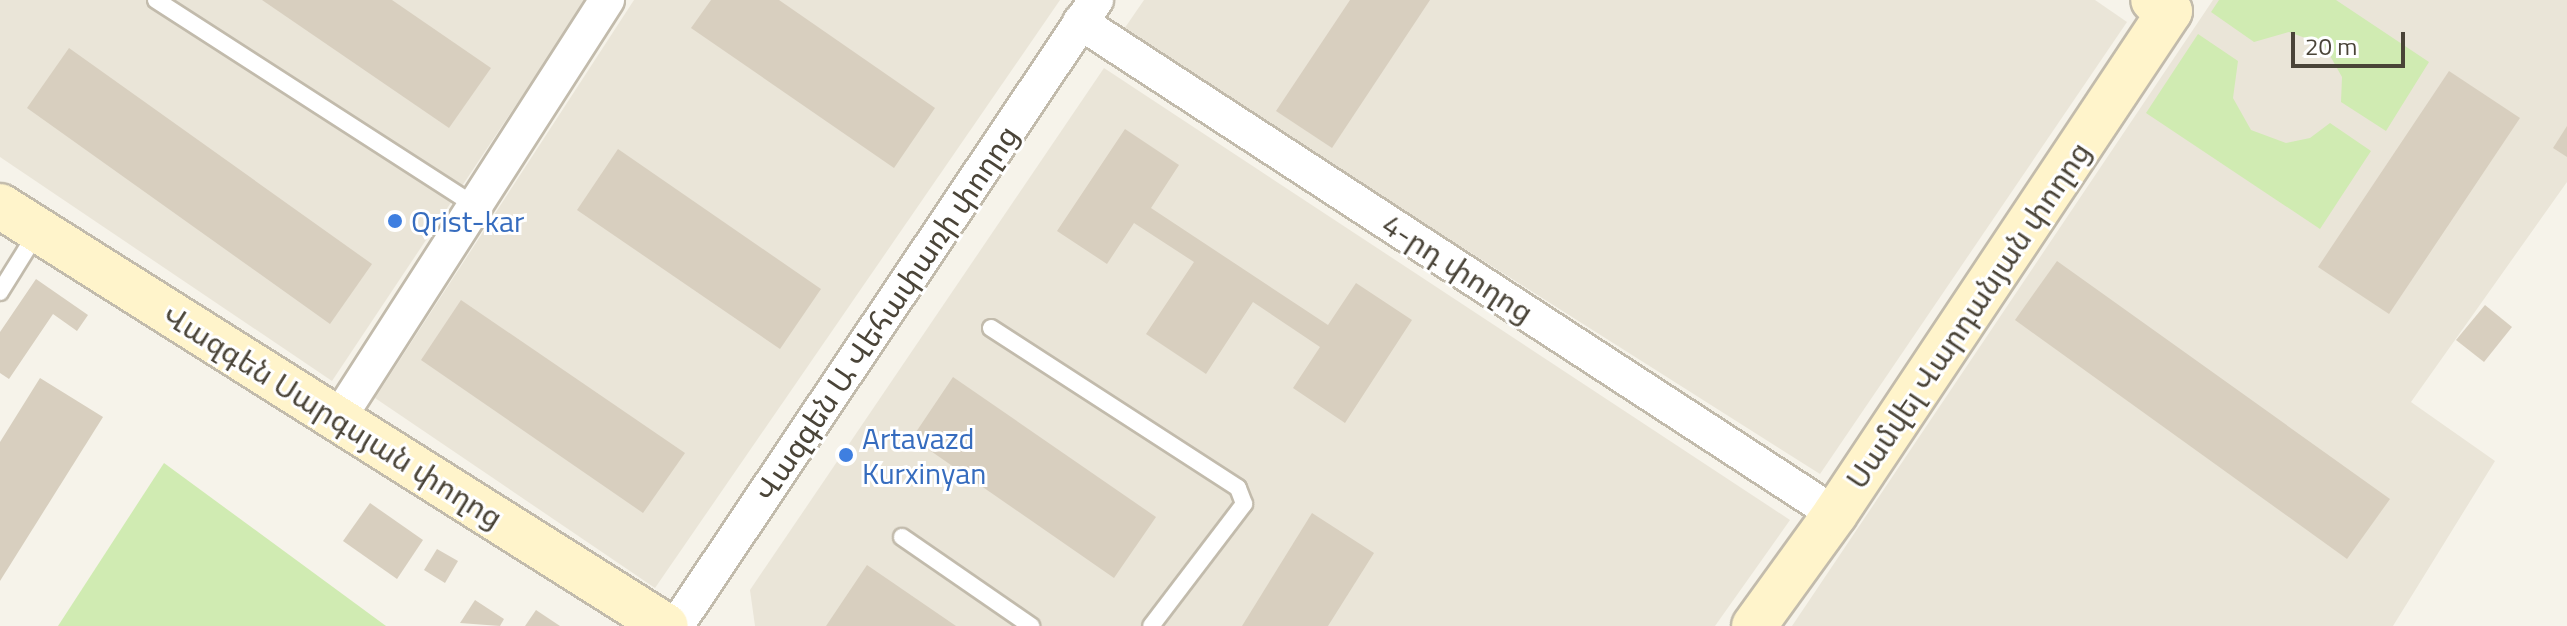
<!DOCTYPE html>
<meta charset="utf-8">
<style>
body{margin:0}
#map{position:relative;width:2567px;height:626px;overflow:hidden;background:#f6f3ea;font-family:"Titillium Web","Noto Sans Armenian",sans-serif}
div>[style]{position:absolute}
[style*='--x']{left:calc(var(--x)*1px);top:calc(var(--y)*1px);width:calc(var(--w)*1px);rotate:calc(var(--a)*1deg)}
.residential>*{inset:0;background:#eae5d8}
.green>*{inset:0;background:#d0ebb2}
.building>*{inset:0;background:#d8cfbf}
.roads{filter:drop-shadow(2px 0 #c2bbac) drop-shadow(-2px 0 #c2bbac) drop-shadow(0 2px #c2bbac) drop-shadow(0 -2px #c2bbac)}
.lane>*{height:16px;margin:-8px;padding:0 8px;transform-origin:8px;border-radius:8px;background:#fff}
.street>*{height:34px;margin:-17px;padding:0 17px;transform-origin:17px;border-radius:17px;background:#fff}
.secondary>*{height:44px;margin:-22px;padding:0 22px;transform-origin:22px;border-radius:22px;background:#fff4cb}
.dots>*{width:22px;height:22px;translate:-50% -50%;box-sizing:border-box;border:4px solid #fff;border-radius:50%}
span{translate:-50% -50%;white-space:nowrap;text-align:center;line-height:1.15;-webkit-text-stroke:6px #fff;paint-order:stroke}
.shop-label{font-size:30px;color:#366cbe}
.left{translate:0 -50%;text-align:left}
.street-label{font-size:30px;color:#4a4438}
.scale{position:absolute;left:2291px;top:32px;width:114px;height:36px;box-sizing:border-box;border:4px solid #4a4438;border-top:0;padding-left:10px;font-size:24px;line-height:28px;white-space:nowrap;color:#4a4438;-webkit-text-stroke:6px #fff;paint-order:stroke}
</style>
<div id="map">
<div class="residential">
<i style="clip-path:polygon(0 0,586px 0,332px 381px,0 157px)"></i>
<i style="clip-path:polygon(634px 0,1060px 0,655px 588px,375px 398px)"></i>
<i style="clip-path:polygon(1144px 0,2095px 0,2127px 22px,1820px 474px,1122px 32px)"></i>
<i style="clip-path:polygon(2213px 0,2567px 0,2567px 182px,2411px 402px,2495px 461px,2393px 626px,1792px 626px)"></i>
<i style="clip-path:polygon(1104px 68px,1790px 520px,1715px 626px,755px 626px,750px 590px)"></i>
</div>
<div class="green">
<i style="clip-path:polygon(2219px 0,2336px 0,2429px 62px,2386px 131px,2341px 102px,2342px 77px,2324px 45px,2289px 32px,2254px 42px,2211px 12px)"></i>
<i style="clip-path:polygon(2198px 34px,2238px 61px,2233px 98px,2251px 130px,2286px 143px,2310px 138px,2330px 123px,2371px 151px,2320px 229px,2146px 113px)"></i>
<i style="clip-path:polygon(164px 463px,386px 626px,58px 626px)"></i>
</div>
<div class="building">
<i style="clip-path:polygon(262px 0,392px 0,491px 68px,449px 128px)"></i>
<i style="clip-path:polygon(711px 0,779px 0,935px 108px,894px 168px,691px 28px)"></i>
<i style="clip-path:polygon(1350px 0,1430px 0,1332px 148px,1276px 111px)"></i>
<i style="clip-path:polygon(69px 48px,372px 264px,330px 324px,27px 108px)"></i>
<i style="clip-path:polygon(2449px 71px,2520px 118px,2389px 314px,2318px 267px)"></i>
<i style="clip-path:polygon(2567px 126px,2567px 157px,2553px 148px)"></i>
<i style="clip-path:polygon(1125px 129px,1179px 165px,1151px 208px,1328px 325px,1356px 283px,1412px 320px,1345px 423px,1293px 388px,1320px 347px,1253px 302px,1206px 374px,1146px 334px,1194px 262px,1134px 223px,1107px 264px,1057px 231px)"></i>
<i style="clip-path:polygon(618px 149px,821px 289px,780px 349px,577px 210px)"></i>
<i style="clip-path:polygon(2057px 261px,2390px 499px,2347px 559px,2015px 320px)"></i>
<i style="clip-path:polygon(36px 279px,88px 315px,77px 331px,53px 314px,9px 379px,0 373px,0 332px)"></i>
<i style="clip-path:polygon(461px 300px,685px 453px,643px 513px,421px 360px)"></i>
<i style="clip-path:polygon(2485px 305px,2512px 327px,2484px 362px,2456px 340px)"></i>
<i style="clip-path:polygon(953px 377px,1156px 517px,1114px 578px,912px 438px)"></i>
<i style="clip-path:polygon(40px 378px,103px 417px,0 581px,0 442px)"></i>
<i style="clip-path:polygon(370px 503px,423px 540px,397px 579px,343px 541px)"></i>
<i style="clip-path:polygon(1312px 513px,1374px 553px,1328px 626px,1242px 626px)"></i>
<i style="clip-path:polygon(437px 549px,458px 561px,445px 583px,424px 570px)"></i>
<i style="clip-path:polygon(867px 565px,956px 626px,826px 626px)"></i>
<i style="clip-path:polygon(475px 600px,504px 619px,500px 626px,460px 623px)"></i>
<i style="clip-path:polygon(536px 610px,560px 626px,525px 626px)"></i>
</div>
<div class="roads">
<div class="lane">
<i style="--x:156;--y:0;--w:378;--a:32.8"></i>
<i style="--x:0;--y:292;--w:72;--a:-58.1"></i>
<i style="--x:991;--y:328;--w:294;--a:32.9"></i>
<i style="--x:1238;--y:488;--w:17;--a:69"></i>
<i style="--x:1244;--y:504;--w:153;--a:127.3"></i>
<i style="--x:902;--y:537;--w:157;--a:34.6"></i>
</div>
<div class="street">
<i style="--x:1080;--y:22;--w:901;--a:33.09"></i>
<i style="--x:338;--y:419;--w:498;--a:-57.3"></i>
<i style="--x:676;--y:626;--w:754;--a:-56.14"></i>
</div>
<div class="secondary">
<i style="--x:0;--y:206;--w:787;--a:32.24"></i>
<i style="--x:1754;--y:626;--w:138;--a:-54.1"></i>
<i style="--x:1835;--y:514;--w:604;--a:-56.34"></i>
<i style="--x:2170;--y:11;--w:20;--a:-147"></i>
</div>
</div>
<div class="dots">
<i style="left:395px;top:221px;background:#3f7fe0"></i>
<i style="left:846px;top:455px;background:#3f7fe0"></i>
</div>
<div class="shop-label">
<span class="left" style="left:411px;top:221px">Qrist-kar</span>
<span class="left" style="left:862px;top:455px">Artavazd<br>Kurxinyan</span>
</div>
<div class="street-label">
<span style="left:1458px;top:268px;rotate:33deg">4-րդ փողոց</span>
<span style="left:886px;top:313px;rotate:-56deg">Վազգեն Ա Վեհափառի փողոց</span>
<span style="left:1968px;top:315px;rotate:-56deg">Սամվել Վարդանյան փողոց</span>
<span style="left:333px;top:416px;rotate:32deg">Վազգեն Սարգսյան փողոց</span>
</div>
<div class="scale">20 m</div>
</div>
